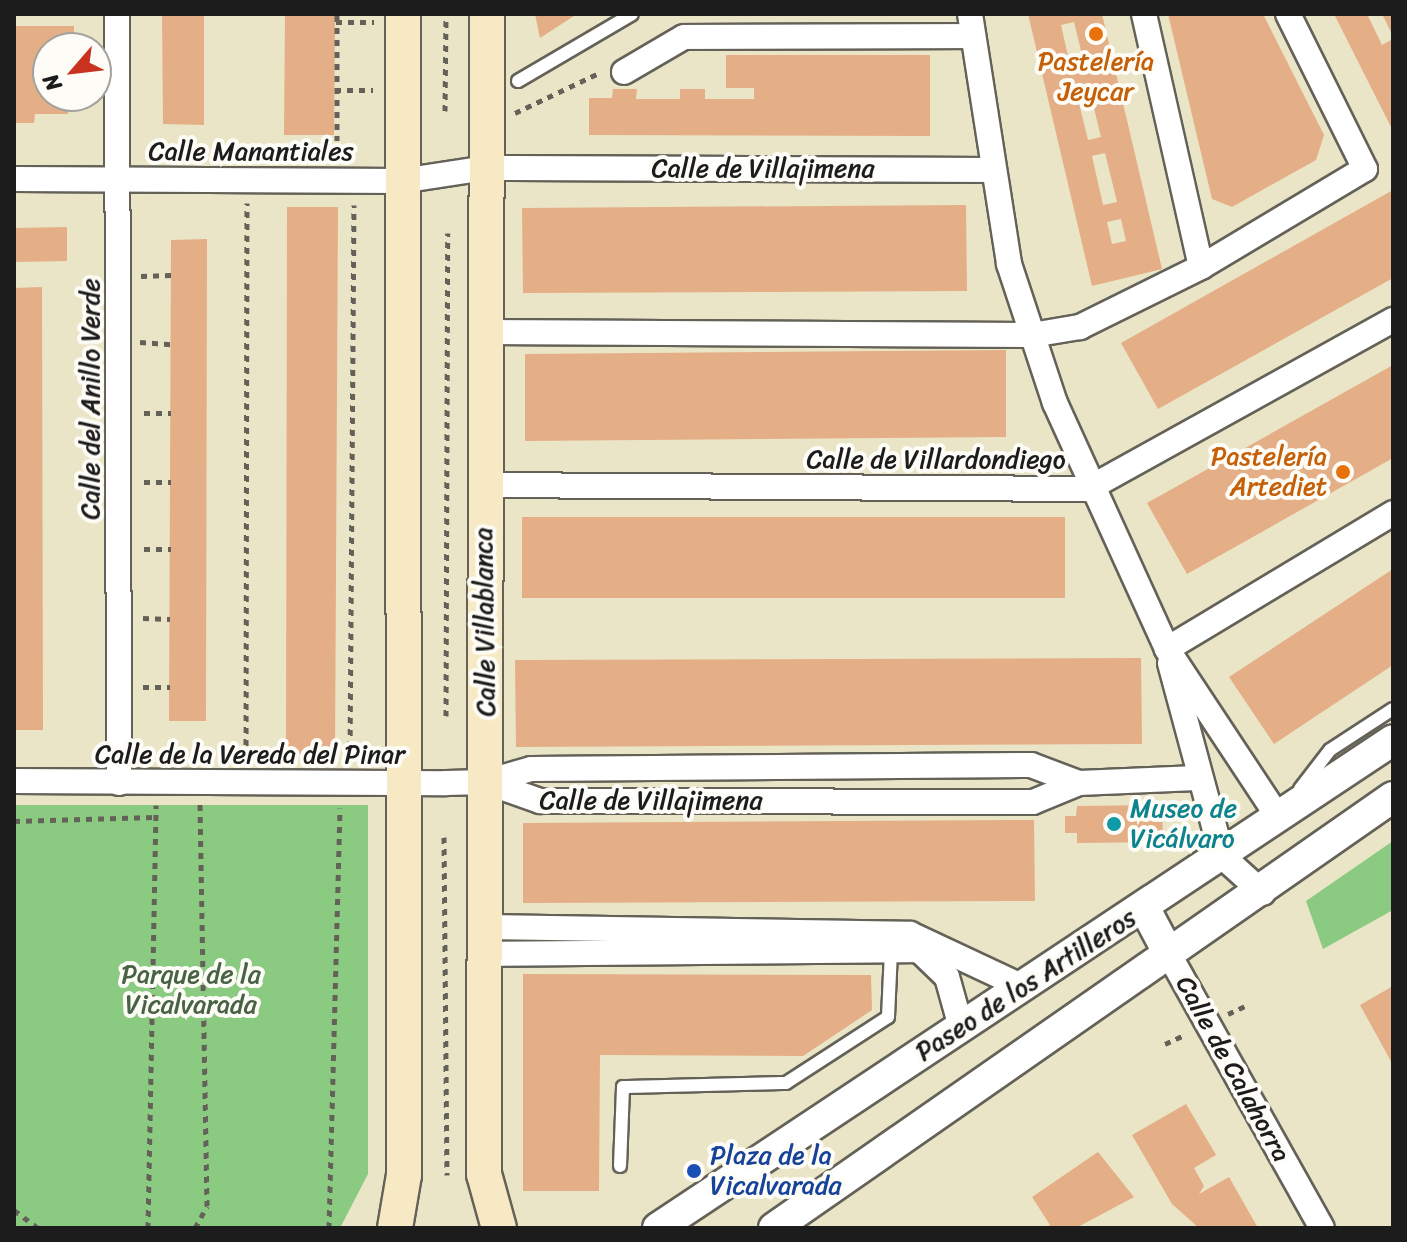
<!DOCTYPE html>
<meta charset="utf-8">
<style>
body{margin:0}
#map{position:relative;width:1407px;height:1242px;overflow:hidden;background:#ebe5c7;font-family:Sriracha,sans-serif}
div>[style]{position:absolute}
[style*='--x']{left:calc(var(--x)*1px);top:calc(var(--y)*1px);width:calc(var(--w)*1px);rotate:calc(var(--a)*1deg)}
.green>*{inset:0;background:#8bca81}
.building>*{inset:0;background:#e4ae86}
.path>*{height:5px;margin-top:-2.5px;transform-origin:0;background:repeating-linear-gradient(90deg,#646258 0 6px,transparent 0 12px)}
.roads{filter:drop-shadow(2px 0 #646258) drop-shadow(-2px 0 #646258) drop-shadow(0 2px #646258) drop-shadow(0 -2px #646258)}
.service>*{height:12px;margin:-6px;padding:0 6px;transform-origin:6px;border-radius:6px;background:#fff}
.minor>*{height:24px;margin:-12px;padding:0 12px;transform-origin:12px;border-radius:12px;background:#fff}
.tertiary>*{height:30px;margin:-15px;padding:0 15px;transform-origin:15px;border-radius:15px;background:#fff}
.secondary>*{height:34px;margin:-17px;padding:0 17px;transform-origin:17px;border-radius:17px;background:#f6e9c3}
.dots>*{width:22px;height:22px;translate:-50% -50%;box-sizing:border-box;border:4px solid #fdfcf7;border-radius:50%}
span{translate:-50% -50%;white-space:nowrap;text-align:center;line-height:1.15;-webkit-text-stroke:8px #fdfcf7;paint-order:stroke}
.food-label{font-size:26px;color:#c56008}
.right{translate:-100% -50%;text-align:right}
.street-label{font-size:26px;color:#1c1c1c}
.culture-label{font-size:26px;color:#0d838f}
.left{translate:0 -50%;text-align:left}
.park-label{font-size:26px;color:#486244}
.transit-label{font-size:26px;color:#164399}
.frame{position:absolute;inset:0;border:16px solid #1c1c1c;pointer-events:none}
.north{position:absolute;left:32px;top:32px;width:80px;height:80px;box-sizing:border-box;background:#fdfcf7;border:2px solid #a3a29f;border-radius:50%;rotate:242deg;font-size:22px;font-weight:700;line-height:32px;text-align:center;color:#1c1c1c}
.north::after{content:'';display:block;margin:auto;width:28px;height:36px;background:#c8321e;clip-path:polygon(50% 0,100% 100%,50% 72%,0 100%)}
</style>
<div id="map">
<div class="green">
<i style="clip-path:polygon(14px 805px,368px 805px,368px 1174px,340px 1228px,14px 1228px)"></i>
<i style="clip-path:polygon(1393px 841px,1393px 910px,1323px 949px,1306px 901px)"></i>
</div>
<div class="building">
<i style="clip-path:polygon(162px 14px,204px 14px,204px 125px,163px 124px)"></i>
<i style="clip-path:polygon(285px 14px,335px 14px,334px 135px,284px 135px)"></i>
<i style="clip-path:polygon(535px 14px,577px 14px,540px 38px)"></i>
<i style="clip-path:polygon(evenodd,1028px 14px,1102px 14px,1162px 269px,1092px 286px,1028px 14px,1074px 22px,1086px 71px,1072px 74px,1061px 25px,1074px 22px,1028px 14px,1089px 88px,1101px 137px,1088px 140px,1076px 91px,1089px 88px,1028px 14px,1105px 153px,1117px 202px,1103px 205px,1092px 156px,1105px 153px,1028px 14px,1121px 219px,1126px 241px,1112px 244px,1107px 222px,1121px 219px)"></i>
<i style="clip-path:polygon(1168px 14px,1263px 14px,1324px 135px,1316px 160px,1232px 207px,1212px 199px)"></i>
<i style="clip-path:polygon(1334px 14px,1367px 14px,1382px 45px,1393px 39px,1393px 131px)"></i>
<i style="clip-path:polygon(1382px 14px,1393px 14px,1393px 36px)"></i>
<i style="clip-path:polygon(14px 26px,74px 26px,74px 48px,48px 48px,48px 96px,69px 96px,68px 114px,35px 114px,34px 123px,14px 123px)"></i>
<i style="clip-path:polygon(726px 55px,930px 55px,930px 136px,589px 135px,589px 98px,612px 98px,613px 89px,637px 89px,636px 99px,680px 99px,680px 89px,705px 89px,705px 99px,754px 99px,754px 88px,726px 88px)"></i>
<i style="clip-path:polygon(1393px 190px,1393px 278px,1158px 409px,1121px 343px)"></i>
<i style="clip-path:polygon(966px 205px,967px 291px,523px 293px,522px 208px)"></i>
<i style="clip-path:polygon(287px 207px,338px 207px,335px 754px,286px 754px)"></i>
<i style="clip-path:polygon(67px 227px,67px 261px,14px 262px,14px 228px)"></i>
<i style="clip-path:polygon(207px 239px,206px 721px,169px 721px,171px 240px)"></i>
<i style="clip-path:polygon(42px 287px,43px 730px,14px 730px,14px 288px)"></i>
<i style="clip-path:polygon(1006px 350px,1006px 437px,525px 441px,525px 354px)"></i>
<i style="clip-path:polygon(1393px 365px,1393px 458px,1187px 574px,1147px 503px)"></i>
<i style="clip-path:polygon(522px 517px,1065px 517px,1065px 598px,522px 598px)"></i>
<i style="clip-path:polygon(1393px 569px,1393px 665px,1274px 744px,1229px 677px)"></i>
<i style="clip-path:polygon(1141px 658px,1142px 744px,516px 747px,515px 660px)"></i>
<i style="clip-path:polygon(1162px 805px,1163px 842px,1077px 843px,1077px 833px,1065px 833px,1065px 816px,1076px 816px,1077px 806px)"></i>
<i style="clip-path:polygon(1034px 820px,1035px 901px,523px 903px,523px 823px)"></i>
<i style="clip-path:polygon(523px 974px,871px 975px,872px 1010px,803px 1056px,600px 1055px,599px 1191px,523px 1191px)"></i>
<i style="clip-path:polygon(1393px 986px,1393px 1065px,1360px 1005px)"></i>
<i style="clip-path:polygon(1186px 1104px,1216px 1155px,1194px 1168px,1204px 1186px,1199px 1194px,1229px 1177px,1258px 1228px,1199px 1228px,1172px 1204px,1132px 1135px)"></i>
<i style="clip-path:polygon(1098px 1152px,1134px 1197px,1076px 1228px,1044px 1228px,1050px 1225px,1032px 1197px)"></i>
</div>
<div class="path">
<i style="--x:336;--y:22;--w:38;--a:0"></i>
<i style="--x:335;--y:90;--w:38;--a:0"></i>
<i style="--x:445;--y:111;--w:97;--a:-89.4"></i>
<i style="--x:515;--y:113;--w:93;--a:-25.5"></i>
<i style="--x:337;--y:153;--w:139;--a:-90"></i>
<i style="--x:141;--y:276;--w:31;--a:-2"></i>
<i style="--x:140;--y:342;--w:31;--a:4"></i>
<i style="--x:144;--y:413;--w:27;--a:0"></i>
<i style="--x:144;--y:482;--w:27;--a:0"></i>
<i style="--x:144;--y:549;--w:27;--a:0"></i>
<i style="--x:143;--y:618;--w:27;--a:2"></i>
<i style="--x:143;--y:687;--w:27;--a:0"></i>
<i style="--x:446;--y:716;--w:483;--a:-89.8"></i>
<i style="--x:246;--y:757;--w:554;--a:-89.9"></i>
<i style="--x:350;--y:759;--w:554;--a:-89.59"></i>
<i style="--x:14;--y:821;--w:141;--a:-1.6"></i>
<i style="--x:444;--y:837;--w:338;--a:89.5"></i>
<i style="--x:1228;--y:1014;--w:23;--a:-25"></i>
<i style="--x:1165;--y:1044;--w:23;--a:-25"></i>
<i style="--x:14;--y:1210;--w:30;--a:37"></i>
<i style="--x:148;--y:1228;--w:423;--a:-88.9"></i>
<i style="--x:195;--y:1228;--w:25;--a:-61"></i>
<i style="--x:207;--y:1206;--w:402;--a:-91"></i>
<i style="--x:329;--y:1228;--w:420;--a:-88.5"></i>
</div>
<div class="roads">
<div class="service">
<i style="--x:518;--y:81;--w:132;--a:-30.4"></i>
<i style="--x:1300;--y:789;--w:49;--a:-52.4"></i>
<i style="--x:1330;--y:750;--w:75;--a:-33.1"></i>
<i style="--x:620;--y:1166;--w:79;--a:-87.8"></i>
<i style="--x:623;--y:1087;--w:163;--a:-1.4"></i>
<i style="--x:786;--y:1083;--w:121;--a:-32.9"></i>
<i style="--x:888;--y:1017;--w:67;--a:-87.4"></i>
</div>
<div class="minor">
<i style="--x:117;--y:14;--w:769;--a:89.85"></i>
<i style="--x:970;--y:14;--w:253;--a:81.1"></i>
<i style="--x:1009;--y:264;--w:146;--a:71.7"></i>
<i style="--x:1055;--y:403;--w:270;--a:65.5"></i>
<i style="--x:1167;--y:649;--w:201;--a:56.5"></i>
<i style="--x:1144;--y:14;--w:259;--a:77.3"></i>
<i style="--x:624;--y:72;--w:69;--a:-30.3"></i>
<i style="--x:684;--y:37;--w:288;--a:-0.2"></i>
<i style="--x:14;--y:179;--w:387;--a:0.3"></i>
<i style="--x:401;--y:181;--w:86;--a:-8.7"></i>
<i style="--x:486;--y:168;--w:506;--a:0.23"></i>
<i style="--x:484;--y:332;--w:548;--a:0.31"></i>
<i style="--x:1032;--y:335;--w:49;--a:-9.5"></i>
<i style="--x:1080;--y:327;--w:135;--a:-26.4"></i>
<i style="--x:1201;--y:267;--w:191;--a:-30.9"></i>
<i style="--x:1365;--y:169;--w:173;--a:-116.4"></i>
<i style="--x:483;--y:485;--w:605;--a:0.38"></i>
<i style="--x:1088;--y:489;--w:349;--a:-29"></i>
<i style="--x:1167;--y:649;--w:264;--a:-31"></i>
<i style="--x:1170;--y:663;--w:200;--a:74.9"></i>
<i style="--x:1222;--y:856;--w:55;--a:42.1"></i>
<i style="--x:14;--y:781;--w:432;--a:0.3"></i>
<i style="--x:446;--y:783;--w:40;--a:-1.4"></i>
<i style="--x:486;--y:782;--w:47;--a:-16.1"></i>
<i style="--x:531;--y:769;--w:500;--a:-0.46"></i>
<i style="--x:1031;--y:765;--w:51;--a:20.6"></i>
<i style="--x:486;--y:782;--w:57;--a:19.4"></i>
<i style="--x:540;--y:801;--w:493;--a:0.1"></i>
<i style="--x:1033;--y:802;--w:50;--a:-22.4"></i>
<i style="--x:1079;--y:783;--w:118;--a:-2.4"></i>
<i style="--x:484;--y:927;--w:426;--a:0.9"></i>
<i style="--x:910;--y:934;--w:125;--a:25.1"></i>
<i style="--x:484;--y:954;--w:435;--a:-0.5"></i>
<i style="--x:919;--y:950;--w:39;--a:44"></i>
<i style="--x:947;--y:977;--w:52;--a:74.4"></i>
<i style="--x:1171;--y:958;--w:309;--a:60.8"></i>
</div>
<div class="tertiary">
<i style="--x:1145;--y:909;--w:55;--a:62"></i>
<i style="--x:658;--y:1228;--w:882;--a:-33.58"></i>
<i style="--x:774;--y:1228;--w:754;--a:-34.85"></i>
</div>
<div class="secondary">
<i style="--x:487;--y:14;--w:1160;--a:90.15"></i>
<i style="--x:484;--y:1174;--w:56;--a:74.5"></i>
<i style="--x:395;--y:1228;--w:54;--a:-80.4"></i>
<i style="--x:404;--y:1175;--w:1161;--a:-90.05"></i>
</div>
</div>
<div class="dots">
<i style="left:1096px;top:34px;background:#e8710a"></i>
<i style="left:1343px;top:472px;background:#e8710a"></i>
<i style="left:1114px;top:824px;background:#0f9aa8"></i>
<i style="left:694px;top:1171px;background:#1a4fb4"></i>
</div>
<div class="food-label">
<span style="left:1096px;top:77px">Pastelería<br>Jeycar</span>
<span class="right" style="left:1327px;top:472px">Pastelería<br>Artediet</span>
</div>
<div class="street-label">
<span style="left:251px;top:152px">Calle Manantiales</span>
<span style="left:763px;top:169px">Calle de Villajimena</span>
<span style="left:91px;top:399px;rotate:-90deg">Calle del Anillo Verde</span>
<span style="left:936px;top:460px">Calle de Villardondiego</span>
<span style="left:485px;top:622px;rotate:-91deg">Calle Villablanca</span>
<span style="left:250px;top:755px">Calle de la Vereda del Pinar</span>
<span style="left:651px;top:801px">Calle de Villajimena</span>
<span style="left:1026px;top:985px;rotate:-33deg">Paseo de los Artilleros</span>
<span style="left:1233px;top:1069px;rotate:61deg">Calle de Calahorra</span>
</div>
<div class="culture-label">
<span class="left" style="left:1130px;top:824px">Museo de<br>Vicálvaro</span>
</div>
<div class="park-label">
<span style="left:191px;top:990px">Parque de la<br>Vicalvarada</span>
</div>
<div class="transit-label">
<span class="left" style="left:710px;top:1171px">Plaza de la<br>Vicalvarada</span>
</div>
<div class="frame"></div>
<div class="north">N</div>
</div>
